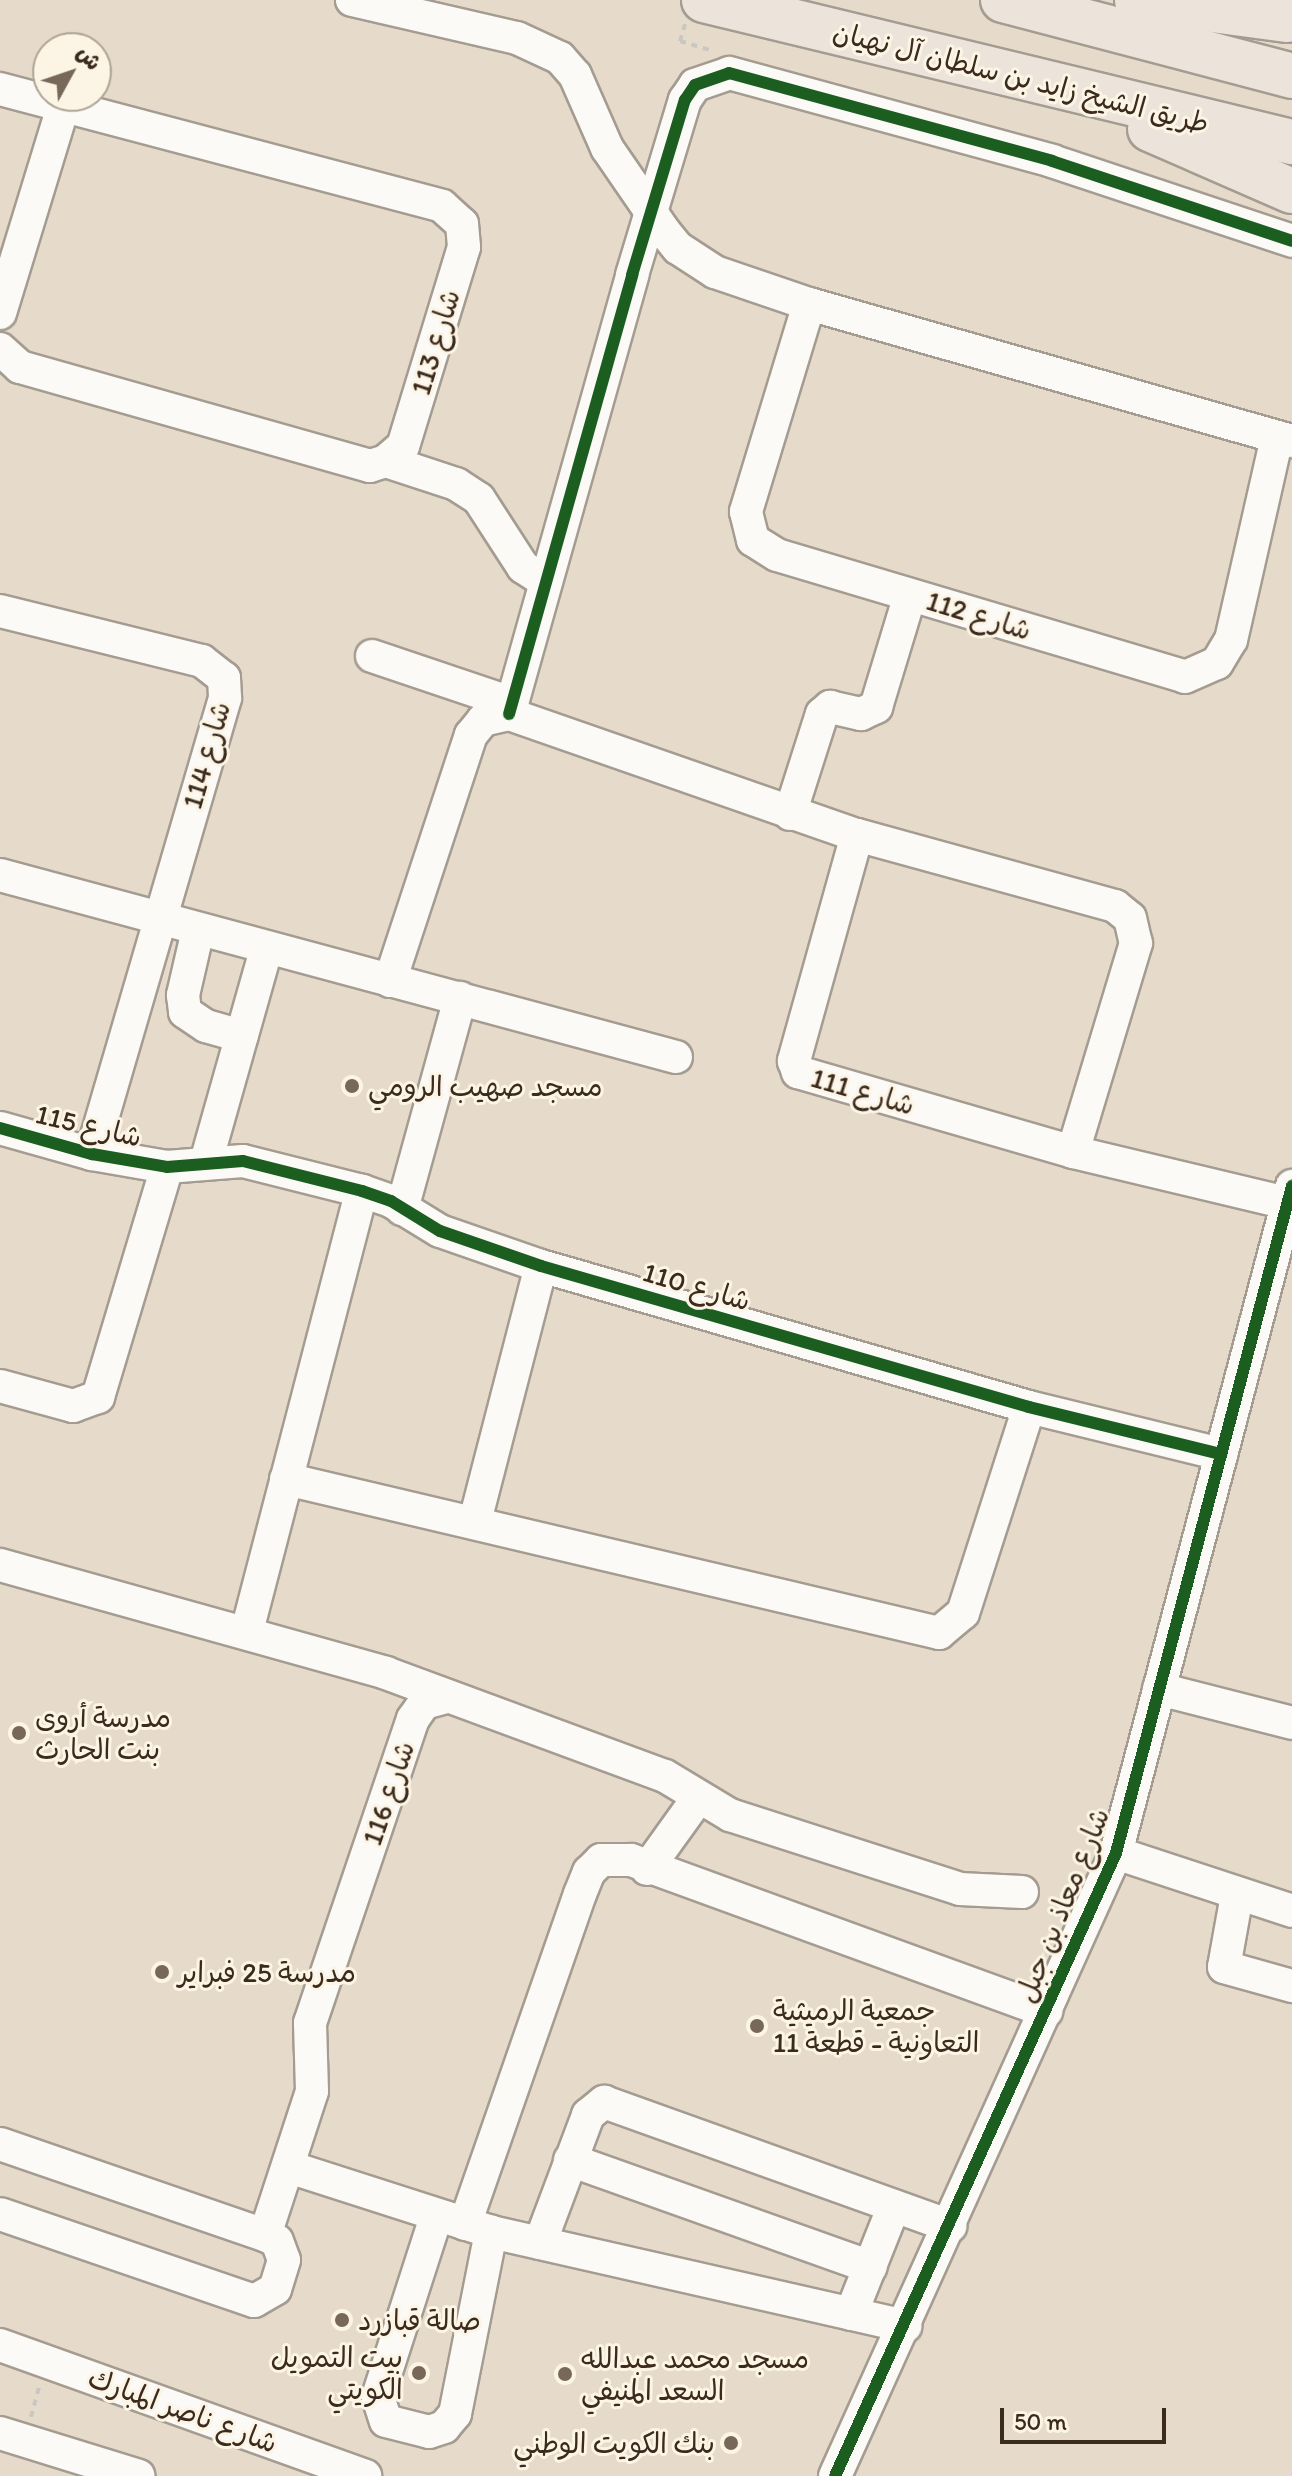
<!DOCTYPE html>
<meta charset="utf-8">
<style>
body{margin:0}
#map{position:relative;width:1292px;height:2476px;overflow:hidden;background:#e6dbca;font-family:Itim,"Playpen Sans Arabic",sans-serif}
div>[style]{position:absolute}
[style*='--x']{left:calc(var(--x)*1px);top:calc(var(--y)*1px);width:calc(var(--w)*1px);rotate:calc(var(--a)*1deg)}
.path>*{height:4px;margin-top:-2px;transform-origin:0;background:repeating-linear-gradient(90deg,#cac7c2 0 6px,transparent 0 12px)}
.roads{filter:drop-shadow(2px 0 #a59c91) drop-shadow(-2px 0 #a59c91) drop-shadow(0 2px #a59c91) drop-shadow(0 -2px #a59c91)}
.minor>*{height:32px;margin:-16px;padding:0 16px;transform-origin:16px;border-radius:16px;background:#fbfaf7}
.highway>*{height:44px;margin:-22px;padding:0 22px;transform-origin:22px;border-radius:22px;background:#ece4db}
.cycleway>*{height:12px;margin:-6px;padding:0 6px;transform-origin:6px;border-radius:6px;background:#1b5e20}
.dots>*{width:22px;height:22px;translate:-50% -50%;box-sizing:border-box;border:4px solid #fcf5e5;border-radius:50%}
span{translate:-50% -50%;white-space:nowrap;text-align:center;line-height:1.15;-webkit-text-stroke:6px #fcf5e5;paint-order:stroke}
.street-label{font-size:28px;color:#3b2a1e}
.poi-label{font-size:28px;color:#3b2a1e}
.left{translate:0 -50%;text-align:left}
.right{translate:-100% -50%;text-align:right}
.north{position:absolute;left:32px;top:32px;width:80px;height:80px;box-sizing:border-box;background:#fcf5e5;border:2px solid #afa495;border-radius:50%;rotate:50deg;font-size:22px;font-weight:700;line-height:32px;text-align:center;color:#3b2a1e}
.north::after{content:'';display:block;margin:auto;width:28px;height:36px;background:#77685a;clip-path:polygon(50% 0,100% 100%,50% 72%,0 100%)}
.scale{position:absolute;left:1000px;top:2408px;width:166px;height:36px;box-sizing:border-box;border:4px solid #3b2a1e;border-top:0;padding-left:10px;font-size:24px;line-height:28px;white-space:nowrap;color:#3b2a1e;-webkit-text-stroke:6px #fcf5e5;paint-order:stroke}
</style>
<div id="map">
<div class="path">
<i style="--x:685;--y:24;--w:18;--a:106"></i>
<i style="--x:680;--y:41;--w:34;--a:17"></i>
<i style="--x:31;--y:2417;--w:31;--a:-75"></i>
</div>
<div class="roads">
<div class="minor">
<i style="--x:352;--y:0;--w:169;--a:13"></i>
<i style="--x:517;--y:38;--w:47;--a:24.9"></i>
<i style="--x:560;--y:58;--w:23;--a:49"></i>
<i style="--x:575;--y:75;--w:80;--a:66.3"></i>
<i style="--x:607;--y:148;--w:101;--a:55.5"></i>
<i style="--x:664;--y:231;--w:22;--a:51"></i>
<i style="--x:678;--y:248;--w:44;--a:33"></i>
<i style="--x:715;--y:272;--w:99;--a:18.8"></i>
<i style="--x:809;--y:304;--w:502;--a:15.84"></i>
<i style="--x:0;--y:89;--w:457;--a:14.8"></i>
<i style="--x:442;--y:206;--w:27;--a:42"></i>
<i style="--x:462;--y:224;--w:23;--a:85"></i>
<i style="--x:464;--y:247;--w:208;--a:107"></i>
<i style="--x:403;--y:446;--w:23;--a:139"></i>
<i style="--x:386;--y:461;--w:17;--a:163"></i>
<i style="--x:370;--y:466;--w:364;--a:-164.2"></i>
<i style="--x:20;--y:367;--w:27;--a:-138"></i>
<i style="--x:809;--y:304;--w:217;--a:106.9"></i>
<i style="--x:746;--y:512;--w:29;--a:76"></i>
<i style="--x:753;--y:540;--w:28;--a:32"></i>
<i style="--x:777;--y:555;--w:426;--a:16.6"></i>
<i style="--x:1185;--y:677;--w:35;--a:-24"></i>
<i style="--x:1217;--y:663;--w:27;--a:-59"></i>
<i style="--x:1231;--y:640;--w:208;--a:-77.2"></i>
<i style="--x:0;--y:313;--w:215;--a:-73"></i>
<i style="--x:386;--y:461;--w:74;--a:18.2"></i>
<i style="--x:456;--y:484;--w:27;--a:33"></i>
<i style="--x:479;--y:499;--w:81;--a:57.1"></i>
<i style="--x:523;--y:567;--w:27;--a:33"></i>
<i style="--x:0;--y:611;--w:208;--a:13.9"></i>
<i style="--x:202;--y:661;--w:28;--a:38"></i>
<i style="--x:224;--y:678;--w:20;--a:87"></i>
<i style="--x:225;--y:698;--w:475;--a:106.3"></i>
<i style="--x:372;--y:656;--w:148;--a:18.6"></i>
<i style="--x:509;--y:714;--w:456;--a:-74.3"></i>
<i style="--x:632;--y:275;--w:183;--a:-73.2"></i>
<i style="--x:685;--y:100;--w:18;--a:-56"></i>
<i style="--x:695;--y:85;--w:36;--a:-19"></i>
<i style="--x:729;--y:73;--w:335;--a:15.2"></i>
<i style="--x:1052;--y:161;--w:253;--a:18.4"></i>
<i style="--x:790;--y:814;--w:105;--a:-72.3"></i>
<i style="--x:822;--y:714;--w:11;--a:-41"></i>
<i style="--x:830;--y:707;--w:32;--a:13"></i>
<i style="--x:861;--y:714;--w:17;--a:-25"></i>
<i style="--x:876;--y:707;--w:117;--a:-73.1"></i>
<i style="--x:857;--y:835;--w:235;--a:105.6"></i>
<i style="--x:794;--y:1061;--w:12;--a:70"></i>
<i style="--x:798;--y:1072;--w:286;--a:16.2"></i>
<i style="--x:1073;--y:1152;--w:220;--a:13.4"></i>
<i style="--x:0;--y:875;--w:700;--a:15.07"></i>
<i style="--x:198;--y:930;--w:67;--a:103"></i>
<i style="--x:183;--y:995;--w:17;--a:83"></i>
<i style="--x:185;--y:1012;--w:25;--a:34"></i>
<i style="--x:206;--y:1026;--w:37;--a:16"></i>
<i style="--x:390;--y:981;--w:259;--a:-71.8"></i>
<i style="--x:471;--y:735;--w:19;--a:-51"></i>
<i style="--x:483;--y:720;--w:27;--a:-13"></i>
<i style="--x:509;--y:714;--w:368;--a:19.2"></i>
<i style="--x:857;--y:835;--w:268;--a:15.4"></i>
<i style="--x:1115;--y:906;--w:19;--a:39"></i>
<i style="--x:1130;--y:918;--w:26;--a:77"></i>
<i style="--x:1136;--y:943;--w:218;--a:106.8"></i>
<i style="--x:0;--y:1128;--w:96;--a:15.8"></i>
<i style="--x:92;--y:1154;--w:76;--a:9.8"></i>
<i style="--x:167;--y:1167;--w:76;--a:-4.5"></i>
<i style="--x:243;--y:1161;--w:123;--a:14.1"></i>
<i style="--x:362;--y:1191;--w:31;--a:19"></i>
<i style="--x:391;--y:1201;--w:57;--a:31.5"></i>
<i style="--x:440;--y:1231;--w:107;--a:19.1"></i>
<i style="--x:541;--y:1266;--w:508;--a:16.12"></i>
<i style="--x:1029;--y:1407;--w:198;--a:13.8"></i>
<i style="--x:206;--y:1162;--w:223;--a:-74.2"></i>
<i style="--x:402;--y:1209;--w:219;--a:-74.6"></i>
<i style="--x:0;--y:1386;--w:76;--a:15.3"></i>
<i style="--x:73;--y:1406;--w:27;--a:-20"></i>
<i style="--x:98;--y:1397;--w:240;--a:-73.3"></i>
<i style="--x:286;--y:1479;--w:671;--a:13.27"></i>
<i style="--x:939;--y:1633;--w:31;--a:-40"></i>
<i style="--x:963;--y:1613;--w:216;--a:-72.2"></i>
<i style="--x:475;--y:1521;--w:263;--a:-75.5"></i>
<i style="--x:0;--y:1565;--w:401;--a:15.6"></i>
<i style="--x:386;--y:1673;--w:297;--a:20.3"></i>
<i style="--x:665;--y:1776;--w:76;--a:31"></i>
<i style="--x:730;--y:1815;--w:242;--a:17.8"></i>
<i style="--x:960;--y:1889;--w:62;--a:2.8"></i>
<i style="--x:247;--y:1631;--w:455;--a:-75.4"></i>
<i style="--x:1159;--y:1689;--w:137;--a:14.3"></i>
<i style="--x:1116;--y:1853;--w:185;--a:18.2"></i>
<i style="--x:647;--y:1869;--w:87;--a:-54.3"></i>
<i style="--x:1237;--y:1895;--w:73;--a:100.2"></i>
<i style="--x:1224;--y:1967;--w:71;--a:15.6"></i>
<i style="--x:0;--y:2144;--w:280;--a:19"></i>
<i style="--x:265;--y:2235;--w:13;--a:27"></i>
<i style="--x:277;--y:2241;--w:20;--a:70"></i>
<i style="--x:284;--y:2260;--w:30;--a:107"></i>
<i style="--x:275;--y:2289;--w:24;--a:150"></i>
<i style="--x:254;--y:2301;--w:268;--a:-161.1"></i>
<i style="--x:570;--y:2160;--w:319;--a:19.6"></i>
<i style="--x:289;--y:2167;--w:212;--a:17.8"></i>
<i style="--x:491;--y:2232;--w:425;--a:12.8"></i>
<i style="--x:436;--y:2217;--w:189;--a:107.9"></i>
<i style="--x:378;--y:2397;--w:25;--a:72"></i>
<i style="--x:386;--y:2421;--w:44;--a:14.3"></i>
<i style="--x:429;--y:2432;--w:16;--a:-18"></i>
<i style="--x:444;--y:2427;--w:17;--a:-50"></i>
<i style="--x:455;--y:2414;--w:186;--a:-78.8"></i>
<i style="--x:465;--y:2224;--w:349;--a:-70.8"></i>
<i style="--x:580;--y:1894;--w:24;--a:-68"></i>
<i style="--x:589;--y:1872;--w:17;--a:-45"></i>
<i style="--x:601;--y:1860;--w:30;--a:0"></i>
<i style="--x:631;--y:1860;--w:442;--a:20"></i>
<i style="--x:265;--y:2235;--w:151;--a:-71.9"></i>
<i style="--x:312;--y:2091;--w:68;--a:-91.7"></i>
<i style="--x:310;--y:2023;--w:321;--a:-71.3"></i>
<i style="--x:413;--y:1719;--w:19;--a:-55"></i>
<i style="--x:424;--y:1703;--w:23;--a:-15"></i>
<i style="--x:540;--y:2243;--w:137;--a:-69.4"></i>
<i style="--x:588;--y:2115;--w:21;--a:-39"></i>
<i style="--x:604;--y:2102;--w:368;--a:19.7"></i>
<i style="--x:851;--y:2314;--w:116;--a:-68.3"></i>
<i style="--x:0;--y:2345;--w:388;--a:19.7"></i>
<i style="--x:0;--y:2433;--w:145;--a:17.2"></i>
<i style="--x:835;--y:2476;--w:683;--a:-65.72"></i>
<i style="--x:1116;--y:1853;--w:690;--a:-75.22"></i>
</div>
<div class="highway">
<i style="--x:704;--y:0;--w:605;--a:13.58"></i>
<i style="--x:1003;--y:0;--w:299;--a:14.7"></i>
<i style="--x:1137;--y:0;--w:151;--a:7.6"></i>
<i style="--x:1150;--y:129;--w:155;--a:23.6"></i>
</div>
</div>
<div class="cycleway">
<i style="--x:509;--y:714;--w:456;--a:-74.3"></i>
<i style="--x:632;--y:275;--w:183;--a:-73.2"></i>
<i style="--x:685;--y:100;--w:18;--a:-56"></i>
<i style="--x:695;--y:85;--w:36;--a:-19"></i>
<i style="--x:729;--y:73;--w:335;--a:15.2"></i>
<i style="--x:1052;--y:161;--w:253;--a:18.4"></i>
<i style="--x:0;--y:1128;--w:96;--a:15.8"></i>
<i style="--x:92;--y:1154;--w:76;--a:9.8"></i>
<i style="--x:167;--y:1167;--w:76;--a:-4.5"></i>
<i style="--x:243;--y:1161;--w:123;--a:14.1"></i>
<i style="--x:362;--y:1191;--w:31;--a:19"></i>
<i style="--x:391;--y:1201;--w:57;--a:31.5"></i>
<i style="--x:440;--y:1231;--w:107;--a:19.1"></i>
<i style="--x:541;--y:1266;--w:508;--a:16.12"></i>
<i style="--x:1029;--y:1407;--w:198;--a:13.8"></i>
<i style="--x:835;--y:2476;--w:683;--a:-65.72"></i>
<i style="--x:1116;--y:1853;--w:690;--a:-75.22"></i>
</div>
<div class="dots">
<i style="left:352px;top:1086px;background:#77685a"></i>
<i style="left:19px;top:1733px;background:#77685a"></i>
<i style="left:162px;top:1972px;background:#77685a"></i>
<i style="left:757px;top:2026px;background:#77685a"></i>
<i style="left:342px;top:2320px;background:#77685a"></i>
<i style="left:419px;top:2373px;background:#77685a"></i>
<i style="left:565px;top:2374px;background:#77685a"></i>
<i style="left:731px;top:2443px;background:#77685a"></i>
</div>
<div class="street-label">
<span style="left:1021px;top:77px;rotate:14deg">طريق الشيخ زايد بن سلطان آل نهيان</span>
<span style="left:435px;top:342px;rotate:-73deg">شارع 113</span>
<span style="left:979px;top:615px;rotate:17deg">شارع 112</span>
<span style="left:206px;top:755px;rotate:-74deg">شارع 114</span>
<span style="left:863px;top:1091px;rotate:16deg">شارع 111</span>
<span style="left:89px;top:1125px;rotate:13deg">شارع 115</span>
<span style="left:697px;top:1286px;rotate:16deg">شارع 110</span>
<span style="left:388px;top:1793px;rotate:-71deg">شارع 116</span>
<span style="left:1062px;top:1905px;rotate:-68deg">شارع معاذ بن جبل</span>
<span style="left:183px;top:2410px;rotate:20deg">شارع ناصر المبارك</span>
</div>
<div class="poi-label">
<span class="left" style="left:368px;top:1086px">مسجد صهيب الرومي</span>
<span class="left" style="left:35px;top:1733px">مدرسة أروى<br>بنت الحارث</span>
<span class="left" style="left:178px;top:1972px">مدرسة 25 فبراير</span>
<span class="left" style="left:773px;top:2026px">جمعية الرميثية<br>التعاونية - قطعة 11</span>
<span class="left" style="left:358px;top:2320px">صالة قبازرد</span>
<span class="right" style="left:403px;top:2373px">بيت التمويل<br>الكويتي</span>
<span class="left" style="left:581px;top:2374px">مسجد محمد عبدالله<br>السعد المنيفي</span>
<span class="right" style="left:715px;top:2443px">بنك الكويت الوطني</span>
</div>
<div class="north">ش</div>
<div class="scale">50 m</div>
</div>
